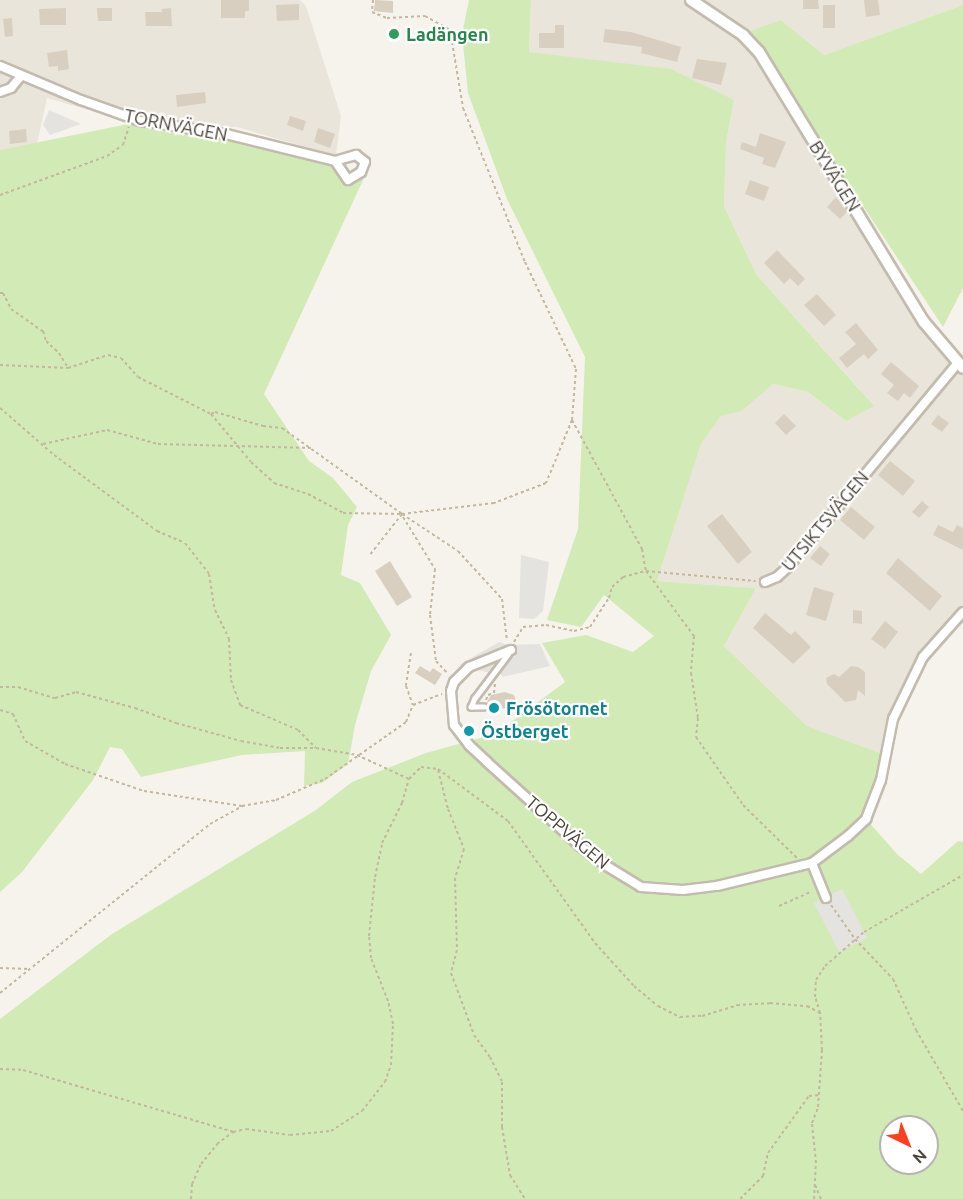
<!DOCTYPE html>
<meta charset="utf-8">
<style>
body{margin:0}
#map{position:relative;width:963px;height:1199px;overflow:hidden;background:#f6f3ec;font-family:Ubuntu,sans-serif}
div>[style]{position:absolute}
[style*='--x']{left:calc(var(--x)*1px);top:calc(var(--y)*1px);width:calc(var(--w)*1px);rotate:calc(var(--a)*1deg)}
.residential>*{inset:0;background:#eae5da}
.green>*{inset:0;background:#d2eab5}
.parking>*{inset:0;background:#e5e3e0}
.building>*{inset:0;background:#d8cfc1}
.path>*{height:2px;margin-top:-1px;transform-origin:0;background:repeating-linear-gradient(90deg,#c4b79f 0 3px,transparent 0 6px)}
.roads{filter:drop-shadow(2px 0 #c2bbae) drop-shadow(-2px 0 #c2bbae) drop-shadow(0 2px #c2bbae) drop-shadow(0 -2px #c2bbae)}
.service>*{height:4.5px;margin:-2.25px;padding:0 2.25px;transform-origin:2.25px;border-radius:2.25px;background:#fff}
.minor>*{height:8px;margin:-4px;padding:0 4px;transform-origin:4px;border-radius:4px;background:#fff}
.tertiary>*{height:10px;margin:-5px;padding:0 5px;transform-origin:5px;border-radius:5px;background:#fff}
.dots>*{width:16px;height:16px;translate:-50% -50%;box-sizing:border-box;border:3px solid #fff;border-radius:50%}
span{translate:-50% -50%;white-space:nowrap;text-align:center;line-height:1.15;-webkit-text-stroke:4.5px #fff;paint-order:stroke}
.leisure-label{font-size:18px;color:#27864d;font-weight:700}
.left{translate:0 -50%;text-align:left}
.street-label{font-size:18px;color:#4b4439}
.culture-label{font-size:18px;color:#0d838f;font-weight:700}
.north{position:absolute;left:879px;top:1115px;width:60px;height:60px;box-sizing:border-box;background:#fff;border:2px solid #b7b4b0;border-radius:50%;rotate:137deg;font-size:16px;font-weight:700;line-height:24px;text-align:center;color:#4b4439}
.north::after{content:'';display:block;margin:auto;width:21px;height:27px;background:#fc3f1d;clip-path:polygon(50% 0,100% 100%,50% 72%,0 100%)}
</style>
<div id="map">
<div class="residential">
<i style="clip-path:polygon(0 0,300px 0,306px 6px,341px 116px,336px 156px,237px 127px,133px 123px,47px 98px,37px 144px,0 150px)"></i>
<i style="clip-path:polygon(531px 0,963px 0,963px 5px,824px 55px,781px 20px,744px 35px,933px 334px,963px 368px,963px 612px,923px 657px,893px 719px,886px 755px,807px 726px,724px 646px,756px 588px,657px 581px,701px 444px,721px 416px,742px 411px,773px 384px,808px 392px,846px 421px,860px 390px,756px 274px,724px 206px,726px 143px,734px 100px,529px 52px)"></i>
</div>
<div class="green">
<i style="clip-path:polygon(evenodd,469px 0,531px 0,529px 52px,671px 69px,734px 100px,726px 143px,724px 206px,756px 274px,874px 406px,846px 421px,808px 392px,773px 384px,742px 411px,721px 416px,701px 444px,657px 581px,756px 588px,724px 646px,807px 726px,886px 755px,866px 819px,897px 854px,921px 874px,958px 841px,963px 842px,963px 1199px,0 1199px,0 1019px,112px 934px,316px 810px,352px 782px,426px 753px,495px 734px,565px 682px,542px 643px,586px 635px,633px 652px,654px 636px,604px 595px,581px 627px,547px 620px,578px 529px,585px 357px,507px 199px,468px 93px,462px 34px,469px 0,891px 1127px,927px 1127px,927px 1163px,891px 1163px,891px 1127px)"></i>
<i style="clip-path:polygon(963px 5px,963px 288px,943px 327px,748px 32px,781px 20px,824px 55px)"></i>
<i style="clip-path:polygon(133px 123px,224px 137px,332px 165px,346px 183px,364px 178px,264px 394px,309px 461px,333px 478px,357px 507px,348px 525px,341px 575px,360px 583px,391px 635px,371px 671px,355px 725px,348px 764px,322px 783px,304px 786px,305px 751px,242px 755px,141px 777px,122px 749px,110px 747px,93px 780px,22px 872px,0 892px,0 150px)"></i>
</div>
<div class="parking">
<i style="clip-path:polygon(49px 110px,81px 124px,50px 135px,43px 125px)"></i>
<i style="clip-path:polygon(521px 555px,549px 562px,543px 611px,534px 619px,519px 618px)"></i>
<i style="clip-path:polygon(499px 642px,510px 645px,540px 644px,550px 666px,503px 677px,499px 672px,486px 672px,459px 665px)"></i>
<i style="clip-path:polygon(842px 889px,867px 938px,839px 952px,814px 903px)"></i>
</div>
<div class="building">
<i style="clip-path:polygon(221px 0,249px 0,249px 11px,245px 11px,245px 18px,221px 18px)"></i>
<i style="clip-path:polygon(375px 0,393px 1px,393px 13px,374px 11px)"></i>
<i style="clip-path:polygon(803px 0,818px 0,819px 9px,803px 9px)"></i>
<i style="clip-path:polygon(864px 0,878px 0,880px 15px,866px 17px)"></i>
<i style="clip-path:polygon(299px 4px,299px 20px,277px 21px,276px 5px)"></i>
<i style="clip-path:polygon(823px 5px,835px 5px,835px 28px,823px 28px)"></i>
<i style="clip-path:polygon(66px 8px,66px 25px,40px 25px,39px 9px)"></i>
<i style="clip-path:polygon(97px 8px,112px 8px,112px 21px,98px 21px)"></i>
<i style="clip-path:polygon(171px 8px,172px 26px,146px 26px,145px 12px,162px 12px,162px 9px)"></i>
<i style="clip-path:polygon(12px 18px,13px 36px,5px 37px,3px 19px)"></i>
<i style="clip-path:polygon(555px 25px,564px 25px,564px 48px,539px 48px,539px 33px,555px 33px)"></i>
<i style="clip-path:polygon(605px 29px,631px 32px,681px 47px,677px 62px,641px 53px,642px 47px,603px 42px)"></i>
<i style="clip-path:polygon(67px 50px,69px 69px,58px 71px,58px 66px,49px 67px,47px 53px)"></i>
<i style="clip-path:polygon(697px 59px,727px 63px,721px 85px,692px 78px)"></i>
<i style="clip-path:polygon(205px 92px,206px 103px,177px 107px,176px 95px)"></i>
<i style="clip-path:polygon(290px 116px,306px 121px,303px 131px,287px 125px)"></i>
<i style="clip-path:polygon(318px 128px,335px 134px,330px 148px,314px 142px)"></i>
<i style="clip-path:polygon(26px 129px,27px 142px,10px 144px,9px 131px)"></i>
<i style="clip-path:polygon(760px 133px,786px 142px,775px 168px,762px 164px,764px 158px,740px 149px,742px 142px,756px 147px)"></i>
<i style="clip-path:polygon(750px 180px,769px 187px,764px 201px,745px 194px)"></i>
<i style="clip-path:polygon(836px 197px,848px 211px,840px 219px,827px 207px)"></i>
<i style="clip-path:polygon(777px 250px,805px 279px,798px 286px,790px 278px,784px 284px,764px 263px)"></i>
<i style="clip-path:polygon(817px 294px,836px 315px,824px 326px,804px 305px)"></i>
<i style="clip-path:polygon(856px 323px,878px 350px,868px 359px,864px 354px,847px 368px,839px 358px,856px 344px,845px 332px)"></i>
<i style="clip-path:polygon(891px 362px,919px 386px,910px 398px,904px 393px,898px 401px,887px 393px,894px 385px,881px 374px)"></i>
<i style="clip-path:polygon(784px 414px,796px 426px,786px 435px,775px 423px)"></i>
<i style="clip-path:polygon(938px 415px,949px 423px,942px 432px,931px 424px)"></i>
<i style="clip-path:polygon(890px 461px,915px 481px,903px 496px,878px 475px)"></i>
<i style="clip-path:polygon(922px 501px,929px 507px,919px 518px,912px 512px)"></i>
<i style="clip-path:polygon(851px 507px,875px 527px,864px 540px,840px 520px)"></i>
<i style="clip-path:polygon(722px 514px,752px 552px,738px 564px,707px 526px)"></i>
<i style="clip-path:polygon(938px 525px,953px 532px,957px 525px,963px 528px,963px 550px,933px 535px)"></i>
<i style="clip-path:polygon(820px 546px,830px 554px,821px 566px,810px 558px)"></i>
<i style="clip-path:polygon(898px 558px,942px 596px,930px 611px,886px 573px)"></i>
<i style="clip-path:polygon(390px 561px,412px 597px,397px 606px,375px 571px)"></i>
<i style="clip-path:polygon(814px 587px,834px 593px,826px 621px,806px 615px)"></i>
<i style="clip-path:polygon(853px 610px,862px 611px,862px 624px,853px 623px)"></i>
<i style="clip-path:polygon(765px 613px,791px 635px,795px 631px,811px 647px,793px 664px,753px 628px)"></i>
<i style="clip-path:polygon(885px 621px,898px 632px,885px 649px,871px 639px)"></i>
<i style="clip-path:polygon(420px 666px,430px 672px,433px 668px,442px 674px,435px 685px,415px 673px)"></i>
<i style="clip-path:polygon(851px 666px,858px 667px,865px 672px,865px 696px,858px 690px,856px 700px,845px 702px,827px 684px,826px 678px,834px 674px,839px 677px)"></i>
<i style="clip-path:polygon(505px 692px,514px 695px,516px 701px,511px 711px,505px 708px,490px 712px,487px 702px,491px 695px)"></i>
</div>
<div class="path">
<i style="--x:373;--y:0;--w:12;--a:95"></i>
<i style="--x:372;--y:12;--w:16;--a:22"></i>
<i style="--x:387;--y:18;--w:38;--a:-3"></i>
<i style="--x:425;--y:16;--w:29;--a:29"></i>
<i style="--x:450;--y:30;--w:79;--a:80.5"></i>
<i style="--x:463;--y:108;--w:166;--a:68.1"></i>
<i style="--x:525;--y:262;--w:119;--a:64.5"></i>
<i style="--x:576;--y:369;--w:51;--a:94.5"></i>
<i style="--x:572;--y:420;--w:68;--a:112.4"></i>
<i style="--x:546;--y:483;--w:56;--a:159"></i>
<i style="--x:494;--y:503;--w:93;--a:173.2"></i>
<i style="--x:0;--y:195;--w:114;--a:-20"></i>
<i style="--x:107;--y:156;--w:19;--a:-35"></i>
<i style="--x:123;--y:145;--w:19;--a:-72"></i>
<i style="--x:0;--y:293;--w:3;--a:0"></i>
<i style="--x:3;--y:293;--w:18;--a:63"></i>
<i style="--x:11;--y:309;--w:39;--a:35"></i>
<i style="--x:43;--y:331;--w:10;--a:73"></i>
<i style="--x:46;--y:341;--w:18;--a:43"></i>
<i style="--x:59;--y:353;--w:17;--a:59"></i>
<i style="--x:68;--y:368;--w:42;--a:-18"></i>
<i style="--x:108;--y:355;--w:13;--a:13"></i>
<i style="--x:121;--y:358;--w:25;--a:48"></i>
<i style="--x:138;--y:377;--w:82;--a:26.9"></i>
<i style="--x:211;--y:414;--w:62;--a:50.2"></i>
<i style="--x:251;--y:462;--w:31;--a:42"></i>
<i style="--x:274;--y:483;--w:36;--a:18"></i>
<i style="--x:308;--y:494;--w:40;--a:28"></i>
<i style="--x:343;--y:513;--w:59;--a:1"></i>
<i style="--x:402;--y:514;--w:53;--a:128.2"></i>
<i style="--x:0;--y:365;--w:68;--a:2.5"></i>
<i style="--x:0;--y:408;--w:72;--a:41"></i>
<i style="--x:54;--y:455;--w:128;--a:36.4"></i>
<i style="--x:157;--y:531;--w:30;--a:23"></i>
<i style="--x:185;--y:543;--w:39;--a:52"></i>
<i style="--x:209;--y:574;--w:36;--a:81"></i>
<i style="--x:215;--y:610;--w:32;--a:64"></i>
<i style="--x:229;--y:639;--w:41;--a:87.2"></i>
<i style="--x:231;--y:680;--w:27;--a:70"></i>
<i style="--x:240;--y:705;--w:63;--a:23.3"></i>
<i style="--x:298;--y:730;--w:25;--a:45"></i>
<i style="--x:316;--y:748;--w:42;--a:9.7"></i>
<i style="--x:357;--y:755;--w:57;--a:24.8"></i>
<i style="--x:211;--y:414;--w:4;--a:-27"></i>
<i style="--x:215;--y:412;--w:50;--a:16.3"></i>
<i style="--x:263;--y:426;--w:19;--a:6"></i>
<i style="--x:282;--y:428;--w:148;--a:35.6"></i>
<i style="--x:402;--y:514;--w:67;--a:33.5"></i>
<i style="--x:458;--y:551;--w:65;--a:47.5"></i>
<i style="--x:502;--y:599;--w:42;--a:83.2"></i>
<i style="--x:572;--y:420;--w:147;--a:61.5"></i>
<i style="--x:642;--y:549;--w:22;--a:80"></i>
<i style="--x:646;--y:571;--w:81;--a:53.6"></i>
<i style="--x:694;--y:636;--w:37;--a:95"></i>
<i style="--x:691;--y:673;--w:46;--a:81.2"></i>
<i style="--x:698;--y:718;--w:19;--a:96"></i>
<i style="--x:696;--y:737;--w:83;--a:55.3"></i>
<i style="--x:743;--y:805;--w:76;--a:44.5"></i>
<i style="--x:43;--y:444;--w:66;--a:-12.3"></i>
<i style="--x:107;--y:430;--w:53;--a:15.4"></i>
<i style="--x:158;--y:444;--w:154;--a:1.5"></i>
<i style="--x:403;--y:517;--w:61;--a:58.4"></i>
<i style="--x:435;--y:569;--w:46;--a:96.2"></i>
<i style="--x:430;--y:615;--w:46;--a:82.6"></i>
<i style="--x:436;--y:661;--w:18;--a:47"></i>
<i style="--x:514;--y:642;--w:17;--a:-59"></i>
<i style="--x:523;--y:627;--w:23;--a:-5"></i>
<i style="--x:546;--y:625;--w:29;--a:12"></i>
<i style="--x:574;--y:631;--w:16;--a:-14"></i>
<i style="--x:590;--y:627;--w:35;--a:-57"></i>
<i style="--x:609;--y:598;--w:11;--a:-75"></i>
<i style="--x:612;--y:587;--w:15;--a:-42"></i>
<i style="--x:623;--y:577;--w:24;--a:-15"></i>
<i style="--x:646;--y:571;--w:110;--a:5.2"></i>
<i style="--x:411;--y:653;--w:33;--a:99"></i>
<i style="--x:406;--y:686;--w:20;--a:70"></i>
<i style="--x:0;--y:687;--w:18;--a:0"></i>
<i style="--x:18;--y:687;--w:39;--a:17"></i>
<i style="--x:55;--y:698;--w:22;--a:-16"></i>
<i style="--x:76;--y:692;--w:61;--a:15.2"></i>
<i style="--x:135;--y:708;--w:44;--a:20.1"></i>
<i style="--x:176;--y:723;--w:67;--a:15.5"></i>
<i style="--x:241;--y:741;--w:40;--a:10"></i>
<i style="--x:280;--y:748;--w:36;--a:0"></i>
<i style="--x:486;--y:700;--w:5;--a:-68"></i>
<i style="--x:488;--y:695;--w:6;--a:-18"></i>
<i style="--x:494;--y:693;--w:10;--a:-84"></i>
<i style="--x:0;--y:710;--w:14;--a:17"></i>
<i style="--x:13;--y:714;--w:30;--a:66"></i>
<i style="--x:25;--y:741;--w:46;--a:29.9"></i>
<i style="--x:65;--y:764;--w:83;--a:18.9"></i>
<i style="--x:144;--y:791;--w:99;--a:8.7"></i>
<i style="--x:242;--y:806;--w:35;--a:-10"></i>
<i style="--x:276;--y:800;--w:53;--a:-23.2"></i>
<i style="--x:325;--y:779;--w:99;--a:-35.1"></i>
<i style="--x:406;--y:722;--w:18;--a:-68"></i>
<i style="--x:413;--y:705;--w:31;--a:-21"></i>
<i style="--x:438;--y:770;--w:40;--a:75.6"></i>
<i style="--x:448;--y:809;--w:43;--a:68.2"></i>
<i style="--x:464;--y:849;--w:30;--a:107"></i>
<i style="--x:455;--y:878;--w:72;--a:88.4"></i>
<i style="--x:457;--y:950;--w:24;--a:105"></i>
<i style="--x:451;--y:973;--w:66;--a:69.6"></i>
<i style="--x:474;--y:1035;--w:27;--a:54"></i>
<i style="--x:490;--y:1057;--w:28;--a:64"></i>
<i style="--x:502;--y:1082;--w:45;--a:90"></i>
<i style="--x:502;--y:1127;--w:49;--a:80.5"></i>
<i style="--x:510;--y:1175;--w:28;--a:58"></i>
<i style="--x:831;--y:905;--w:42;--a:54.8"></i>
<i style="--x:855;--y:939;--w:55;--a:46.5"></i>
<i style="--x:893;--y:979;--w:56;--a:65.7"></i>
<i style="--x:916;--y:1030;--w:94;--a:59.9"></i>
<i style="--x:779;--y:906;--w:36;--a:-24"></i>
<i style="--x:0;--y:968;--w:30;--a:2"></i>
<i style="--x:0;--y:993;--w:270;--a:-38.8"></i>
<i style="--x:210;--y:824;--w:37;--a:-29"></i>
<i style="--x:0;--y:1069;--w:23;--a:2"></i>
<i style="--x:23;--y:1070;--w:219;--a:16.4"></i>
<i style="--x:815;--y:1185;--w:15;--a:67"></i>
<i style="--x:191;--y:1199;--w:15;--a:-86"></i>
<i style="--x:192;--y:1184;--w:22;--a:-66"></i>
<i style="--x:201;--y:1164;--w:26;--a:-51"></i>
<i style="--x:217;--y:1144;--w:20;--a:-37"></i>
<i style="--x:233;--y:1132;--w:13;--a:-13"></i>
<i style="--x:246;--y:1129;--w:44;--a:7.8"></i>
<i style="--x:290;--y:1135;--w:41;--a:-5.6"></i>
<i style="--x:331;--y:1131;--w:37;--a:-33"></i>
<i style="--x:362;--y:1111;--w:37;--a:-52"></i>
<i style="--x:385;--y:1082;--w:18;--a:-71"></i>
<i style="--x:391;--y:1065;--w:41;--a:-87.2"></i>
<i style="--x:393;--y:1024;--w:24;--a:-102"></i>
<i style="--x:388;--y:1001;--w:46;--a:-111.6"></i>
<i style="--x:371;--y:958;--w:22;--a:-95"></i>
<i style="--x:369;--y:936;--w:59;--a:-84.2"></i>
<i style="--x:375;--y:877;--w:35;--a:-78"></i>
<i style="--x:382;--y:843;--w:45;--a:-63.4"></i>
<i style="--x:402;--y:803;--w:25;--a:-74"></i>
<i style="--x:409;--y:779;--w:17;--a:-45"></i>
<i style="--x:421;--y:767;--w:17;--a:7"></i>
<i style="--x:438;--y:769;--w:87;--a:36.6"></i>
<i style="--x:508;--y:821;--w:150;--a:54.5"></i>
<i style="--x:595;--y:943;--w:58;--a:47.8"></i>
<i style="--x:634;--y:986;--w:31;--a:40"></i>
<i style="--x:658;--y:1006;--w:25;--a:27"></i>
<i style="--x:680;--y:1017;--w:22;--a:-3"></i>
<i style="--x:702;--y:1016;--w:37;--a:-17"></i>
<i style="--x:737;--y:1005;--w:33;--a:-3"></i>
<i style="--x:770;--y:1003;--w:37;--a:5"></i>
<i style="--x:807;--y:1006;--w:15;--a:28"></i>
<i style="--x:740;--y:1199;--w:33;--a:-45"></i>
<i style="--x:763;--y:1176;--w:24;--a:-78"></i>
<i style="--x:768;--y:1153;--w:70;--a:-54.3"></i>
<i style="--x:809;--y:1096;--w:11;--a:-5"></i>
<i style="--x:814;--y:1199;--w:36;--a:-87"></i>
<i style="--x:816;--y:1163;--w:40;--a:-95.7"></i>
<i style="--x:812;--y:1123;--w:17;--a:-69"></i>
<i style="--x:818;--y:1107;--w:57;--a:-86"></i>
<i style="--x:822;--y:1050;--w:37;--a:-93"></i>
<i style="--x:820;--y:1013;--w:17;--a:-107"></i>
<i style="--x:815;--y:997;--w:17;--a:-87"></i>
<i style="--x:816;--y:980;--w:17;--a:-57"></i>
<i style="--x:825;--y:966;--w:52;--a:-41.1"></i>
<i style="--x:864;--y:932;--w:114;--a:-29.9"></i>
</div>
<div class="roads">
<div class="service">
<i style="--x:484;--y:707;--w:13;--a:180"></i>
<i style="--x:471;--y:707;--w:9;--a:-69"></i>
<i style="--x:474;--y:699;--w:56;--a:-52.9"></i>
</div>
<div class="minor">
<i style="--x:0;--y:66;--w:88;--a:22.8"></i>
<i style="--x:81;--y:100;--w:63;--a:19.6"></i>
<i style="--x:140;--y:121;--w:87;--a:8.6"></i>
<i style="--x:226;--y:134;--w:112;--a:13.9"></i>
<i style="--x:335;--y:161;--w:22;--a:-16"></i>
<i style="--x:356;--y:155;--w:11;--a:38"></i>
<i style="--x:365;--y:162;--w:11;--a:112"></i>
<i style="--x:361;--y:172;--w:15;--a:148"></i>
<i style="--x:348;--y:180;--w:23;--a:-124"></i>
<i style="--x:0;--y:92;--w:12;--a:-20"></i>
<i style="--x:11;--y:88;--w:16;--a:-50"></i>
<i style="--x:765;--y:582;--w:13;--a:-23"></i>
<i style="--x:777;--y:577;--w:13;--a:-42"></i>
<i style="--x:787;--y:568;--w:267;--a:-50.2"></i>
<i style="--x:511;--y:650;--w:45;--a:158"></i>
<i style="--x:469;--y:667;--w:21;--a:135"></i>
<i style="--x:454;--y:682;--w:9;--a:108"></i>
<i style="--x:451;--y:691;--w:34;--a:85"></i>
<i style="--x:454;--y:725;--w:25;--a:53"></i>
<i style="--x:469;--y:745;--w:25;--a:43"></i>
<i style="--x:487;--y:762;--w:125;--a:42.1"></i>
<i style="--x:580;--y:846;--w:31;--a:37"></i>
<i style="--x:605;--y:865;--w:42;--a:31.4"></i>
<i style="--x:641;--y:887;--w:42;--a:4.1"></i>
<i style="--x:683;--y:890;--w:34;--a:-7"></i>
<i style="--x:717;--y:886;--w:98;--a:-13.6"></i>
<i style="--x:826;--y:898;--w:38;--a:-112"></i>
<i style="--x:812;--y:863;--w:45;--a:-36.9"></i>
<i style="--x:848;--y:836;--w:25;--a:-43"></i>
<i style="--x:866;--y:819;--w:42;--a:-69"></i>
<i style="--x:881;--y:780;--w:62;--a:-78.9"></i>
<i style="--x:893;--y:719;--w:69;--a:-64.2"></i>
<i style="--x:923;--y:657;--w:60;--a:-48.4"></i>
</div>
<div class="tertiary">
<i style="--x:691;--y:0;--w:63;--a:33.9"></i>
<i style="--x:743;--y:35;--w:23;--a:47"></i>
<i style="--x:759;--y:52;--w:316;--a:58.6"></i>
<i style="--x:924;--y:322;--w:60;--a:49.7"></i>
</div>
</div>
<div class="dots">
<i style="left:394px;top:34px;background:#2e9e5b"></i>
<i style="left:494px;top:708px;background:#0f9aa8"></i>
<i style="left:469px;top:731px;background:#0f9aa8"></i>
</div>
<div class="leisure-label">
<span class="left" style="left:406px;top:34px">Ladängen</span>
</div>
<div class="street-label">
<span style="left:176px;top:125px;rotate:11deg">TORNVÄGEN</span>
<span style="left:835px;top:176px;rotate:58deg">BYVÄGEN</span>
<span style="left:825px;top:521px;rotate:-50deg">UTSIKTSVÄGEN</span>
<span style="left:568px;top:832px;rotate:40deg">TOPPVÄGEN</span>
</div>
<div class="culture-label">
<span class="left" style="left:506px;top:708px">Frösötornet</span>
<span class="left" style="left:481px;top:731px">Östberget</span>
</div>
<div class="north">N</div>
</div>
